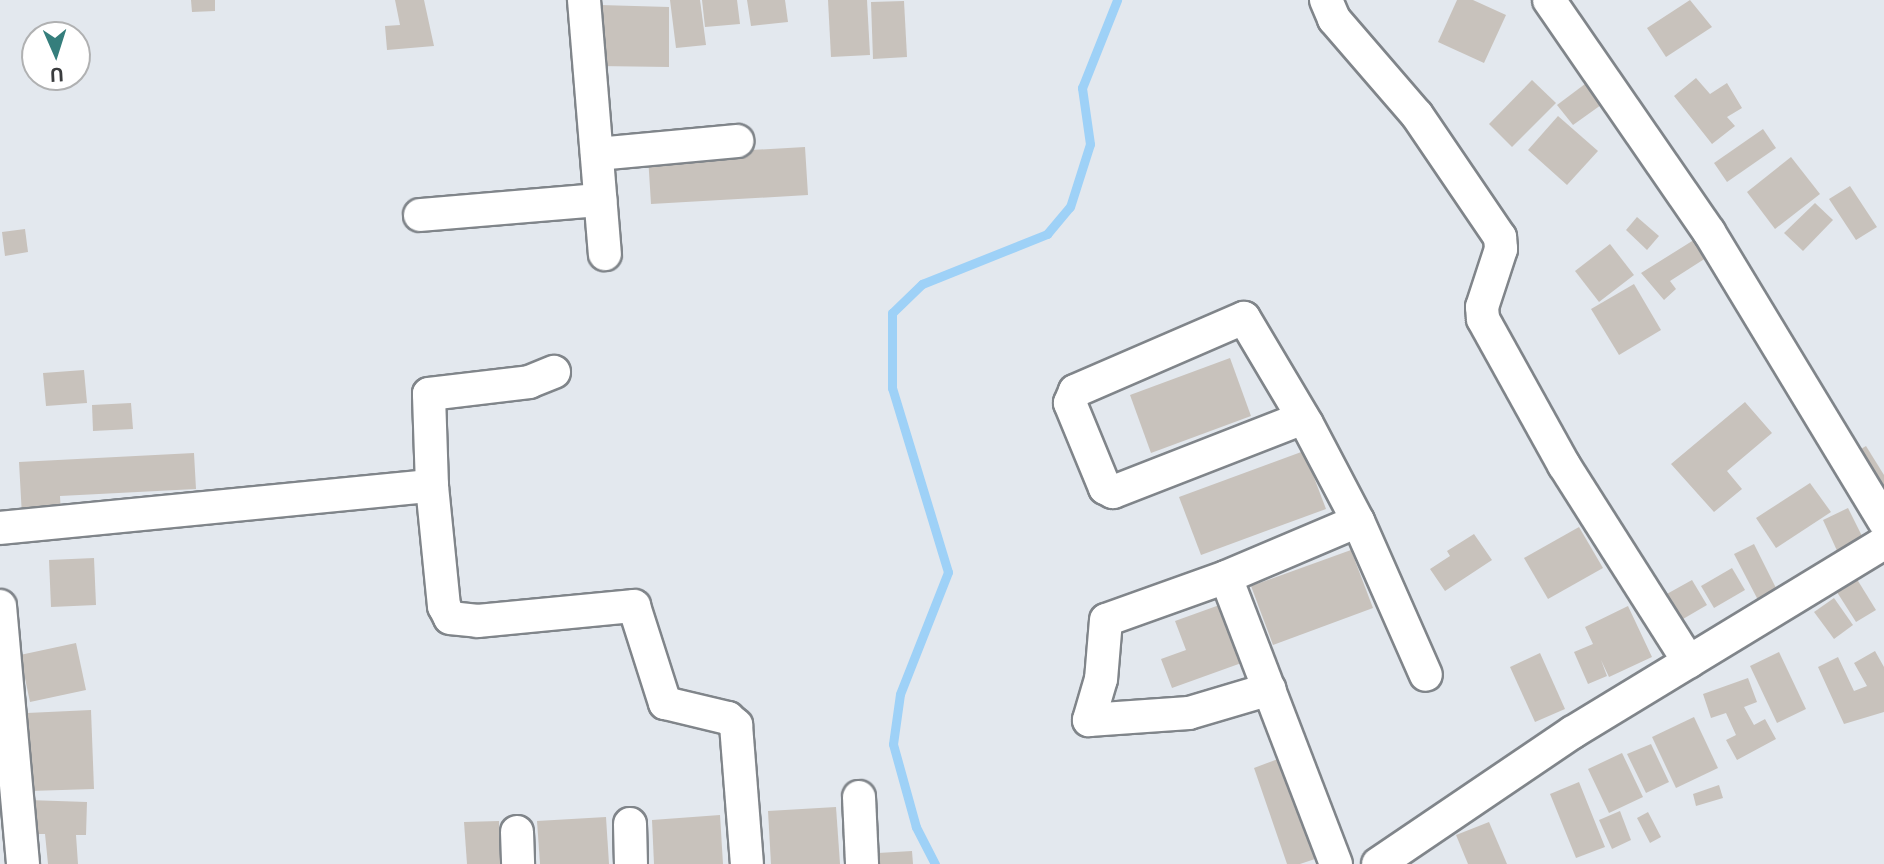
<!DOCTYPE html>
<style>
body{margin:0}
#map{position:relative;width:1884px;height:864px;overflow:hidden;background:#e3e8ee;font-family:"Public Sans",sans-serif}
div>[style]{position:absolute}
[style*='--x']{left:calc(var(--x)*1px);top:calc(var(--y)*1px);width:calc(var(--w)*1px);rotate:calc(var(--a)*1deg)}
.stream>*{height:9px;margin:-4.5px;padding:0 4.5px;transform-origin:4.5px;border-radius:4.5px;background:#9ed1f7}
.building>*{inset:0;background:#c8c2bc}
.roads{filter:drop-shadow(2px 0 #80858a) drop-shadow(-2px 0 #80858a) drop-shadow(0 2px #80858a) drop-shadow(0 -2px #80858a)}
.minor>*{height:32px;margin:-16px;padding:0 16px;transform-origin:16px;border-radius:16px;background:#fff}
span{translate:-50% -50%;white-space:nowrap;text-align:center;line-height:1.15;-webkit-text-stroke:7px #fff;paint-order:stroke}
.north{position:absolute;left:21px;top:21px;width:70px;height:70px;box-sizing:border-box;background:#fff;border:2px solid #b0b1b2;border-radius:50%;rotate:177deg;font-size:19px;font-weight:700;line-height:28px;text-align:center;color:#3a3c3e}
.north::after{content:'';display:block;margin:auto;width:24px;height:32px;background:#357e7c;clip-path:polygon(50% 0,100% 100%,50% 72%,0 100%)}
</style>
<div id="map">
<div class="stream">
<i style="--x:935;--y:864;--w:42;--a:-117.2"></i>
<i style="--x:916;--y:827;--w:86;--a:-105.5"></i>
<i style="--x:893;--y:744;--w:50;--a:-82"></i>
<i style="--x:900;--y:694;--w:131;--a:-68.5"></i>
<i style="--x:948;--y:572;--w:192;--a:-106.9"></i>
<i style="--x:892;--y:388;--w:75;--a:-90"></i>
<i style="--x:892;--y:313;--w:42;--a:-44"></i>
<i style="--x:922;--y:284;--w:135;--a:-21.8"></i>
<i style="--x:1047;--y:234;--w:35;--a:-50"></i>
<i style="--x:1070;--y:207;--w:66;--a:-72.4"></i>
<i style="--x:1090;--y:144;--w:57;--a:-98.1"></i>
<i style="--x:1082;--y:88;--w:95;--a:-68.3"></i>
</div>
<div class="building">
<i style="clip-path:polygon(191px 0,215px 0,215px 11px,192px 12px)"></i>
<i style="clip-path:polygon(395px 0,424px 0,434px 46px,387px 50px,385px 26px,400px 25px)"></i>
<i style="clip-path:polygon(670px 0,700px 0,706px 45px,676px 48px)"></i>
<i style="clip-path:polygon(702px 0,737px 0,740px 24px,705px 27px)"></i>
<i style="clip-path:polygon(747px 0,785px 0,788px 22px,751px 26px)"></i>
<i style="clip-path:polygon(828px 0,867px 0,870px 55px,831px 57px)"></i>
<i style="clip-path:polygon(1457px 0,1473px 0,1506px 15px,1484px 63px,1438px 42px)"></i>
<i style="clip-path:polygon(1690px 0,1712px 27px,1666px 57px,1647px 28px)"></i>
<i style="clip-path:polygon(904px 1px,907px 57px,873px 59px,871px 2px)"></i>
<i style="clip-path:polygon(600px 5px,669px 7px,669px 67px,598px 66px)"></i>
<i style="clip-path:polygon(1696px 78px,1710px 94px,1727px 83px,1742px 108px,1727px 117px,1735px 126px,1712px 144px,1674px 96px)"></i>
<i style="clip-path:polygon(1532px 80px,1556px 103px,1512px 147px,1489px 124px)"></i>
<i style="clip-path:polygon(1585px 84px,1601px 105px,1573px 125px,1557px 105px)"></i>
<i style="clip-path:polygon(1558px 116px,1598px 151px,1567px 185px,1528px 150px)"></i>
<i style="clip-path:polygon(1763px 129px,1776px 148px,1727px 182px,1714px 163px)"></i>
<i style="clip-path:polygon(805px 147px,808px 195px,651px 204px,648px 156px)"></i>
<i style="clip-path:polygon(1791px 157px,1820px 194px,1775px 229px,1747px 192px)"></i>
<i style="clip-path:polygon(1850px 186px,1877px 227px,1856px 240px,1829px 199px)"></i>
<i style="clip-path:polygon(1815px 203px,1833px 220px,1803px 251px,1784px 233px)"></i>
<i style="clip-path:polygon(1637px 217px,1659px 236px,1647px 250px,1626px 230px)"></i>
<i style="clip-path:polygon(25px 229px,28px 252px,5px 256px,2px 232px)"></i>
<i style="clip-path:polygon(1697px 238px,1709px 256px,1670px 281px,1676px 289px,1664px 300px,1641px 273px)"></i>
<i style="clip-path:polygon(1610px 244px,1634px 275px,1599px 302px,1575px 271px)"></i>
<i style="clip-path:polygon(1634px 284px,1661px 330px,1619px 355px,1591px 309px)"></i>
<i style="clip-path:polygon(1230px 358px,1251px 416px,1151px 453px,1130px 395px)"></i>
<i style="clip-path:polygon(84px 370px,87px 403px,46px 406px,43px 373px)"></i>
<i style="clip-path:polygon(1745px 402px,1772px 433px,1727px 471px,1742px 489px,1714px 512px,1671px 464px)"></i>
<i style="clip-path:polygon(131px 403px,133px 429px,93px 431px,92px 405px)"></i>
<i style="clip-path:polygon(1866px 446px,1884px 475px,1884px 507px,1851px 455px)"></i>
<i style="clip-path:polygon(1304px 451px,1326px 509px,1201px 555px,1179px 497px)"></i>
<i style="clip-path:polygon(194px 453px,196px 489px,60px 496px,61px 514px,22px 516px,19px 462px)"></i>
<i style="clip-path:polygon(1810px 483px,1831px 512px,1776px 548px,1756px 518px)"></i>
<i style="clip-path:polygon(1848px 508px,1865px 542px,1839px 555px,1823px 520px)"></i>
<i style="clip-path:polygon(1579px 527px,1603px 568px,1548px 599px,1524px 558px)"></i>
<i style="clip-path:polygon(1474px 534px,1492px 560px,1445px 591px,1430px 569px,1450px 556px,1447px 551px)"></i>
<i style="clip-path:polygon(1754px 544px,1777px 590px,1758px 600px,1734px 554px)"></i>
<i style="clip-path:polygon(1351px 550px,1373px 608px,1273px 645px,1251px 586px)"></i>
<i style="clip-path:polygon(94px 558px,96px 605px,51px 607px,49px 560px)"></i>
<i style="clip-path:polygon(1732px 568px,1745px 590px,1714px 608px,1701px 586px)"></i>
<i style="clip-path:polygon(1855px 576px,1876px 610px,1856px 622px,1835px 589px)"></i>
<i style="clip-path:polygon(1692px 580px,1707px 605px,1671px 626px,1656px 600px)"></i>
<i style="clip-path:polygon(1834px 598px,1853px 625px,1834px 639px,1814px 612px)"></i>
<i style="clip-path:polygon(1225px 603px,1247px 661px,1172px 688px,1161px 659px,1186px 650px,1175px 621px)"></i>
<i style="clip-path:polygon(1628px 606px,1652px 657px,1609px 677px,1601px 660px,1607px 676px,1588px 684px,1574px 652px,1593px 644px,1585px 627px)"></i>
<i style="clip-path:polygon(76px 643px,86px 690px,30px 702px,20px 655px)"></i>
<i style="clip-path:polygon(1875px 651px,1884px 667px,1884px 712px,1844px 724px,1818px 667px,1838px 657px,1854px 691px,1867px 686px,1854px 663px)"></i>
<i style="clip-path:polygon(1779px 652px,1806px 709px,1777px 723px,1750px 666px)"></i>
<i style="clip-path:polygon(1540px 653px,1565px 709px,1535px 722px,1510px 667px)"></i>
<i style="clip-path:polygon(1748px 678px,1757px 702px,1744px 707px,1754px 725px,1765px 719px,1776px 739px,1737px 760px,1726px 740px,1736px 735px,1726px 713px,1711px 718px,1703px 694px)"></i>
<i style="clip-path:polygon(91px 710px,94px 789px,30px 791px,27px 713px)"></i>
<i style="clip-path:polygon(1694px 717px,1718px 768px,1676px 788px,1652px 737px)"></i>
<i style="clip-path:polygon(1651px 744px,1669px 782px,1646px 793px,1627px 754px)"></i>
<i style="clip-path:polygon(1622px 753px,1643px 797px,1609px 813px,1588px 769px)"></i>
<i style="clip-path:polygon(1283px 757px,1318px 858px,1300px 864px,1287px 864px,1254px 768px)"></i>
<i style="clip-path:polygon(1579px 782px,1605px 847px,1576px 858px,1550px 794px)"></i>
<i style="clip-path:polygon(1719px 785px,1723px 798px,1696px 806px,1693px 794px)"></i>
<i style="clip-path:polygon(28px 800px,87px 802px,86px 835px,76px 835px,78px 864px,48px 864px,45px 834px,26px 834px)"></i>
<i style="clip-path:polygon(836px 807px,840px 864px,771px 864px,768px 811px)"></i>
<i style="clip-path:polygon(1620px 811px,1631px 840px,1612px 849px,1599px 820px)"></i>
<i style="clip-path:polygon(1648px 812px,1661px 837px,1650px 843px,1637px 818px)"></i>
<i style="clip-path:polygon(720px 815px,723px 864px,654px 864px,652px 820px)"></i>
<i style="clip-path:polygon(606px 817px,609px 864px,540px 864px,537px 821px)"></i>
<i style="clip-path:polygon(499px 821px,501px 864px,467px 864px,464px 822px)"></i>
<i style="clip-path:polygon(1489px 822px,1507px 864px,1468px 864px,1456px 835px)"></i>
<i style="clip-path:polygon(912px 851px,913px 864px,879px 864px,878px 853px)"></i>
</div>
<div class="roads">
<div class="minor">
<i style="--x:584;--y:0;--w:255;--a:85.3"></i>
<i style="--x:1326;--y:0;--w:21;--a:67"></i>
<i style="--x:1334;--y:19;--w:127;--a:49.2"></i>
<i style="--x:1417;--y:115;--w:148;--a:55.8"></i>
<i style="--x:1500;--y:237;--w:12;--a:85"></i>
<i style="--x:1501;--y:249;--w:61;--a:108.1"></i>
<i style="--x:1482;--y:307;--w:12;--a:85"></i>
<i style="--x:1483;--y:319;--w:167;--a:61"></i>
<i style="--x:1564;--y:465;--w:233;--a:57.6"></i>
<i style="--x:1549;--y:0;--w:282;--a:55.4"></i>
<i style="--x:1709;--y:232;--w:338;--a:58.8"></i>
<i style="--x:597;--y:154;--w:141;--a:-5.3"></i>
<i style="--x:420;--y:215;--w:181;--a:-4.8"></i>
<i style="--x:1303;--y:418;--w:204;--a:158.7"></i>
<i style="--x:1113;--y:492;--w:9;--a:-153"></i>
<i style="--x:1105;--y:488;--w:92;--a:-112.4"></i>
<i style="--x:1070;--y:403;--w:13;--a:-67"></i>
<i style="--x:1075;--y:391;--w:184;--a:-23.4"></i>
<i style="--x:1244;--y:318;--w:123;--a:59.3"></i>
<i style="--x:1307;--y:424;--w:110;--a:62.3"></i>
<i style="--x:432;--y:486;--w:121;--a:84.3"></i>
<i style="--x:444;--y:606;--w:13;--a:63"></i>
<i style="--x:450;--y:618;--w:28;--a:6"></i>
<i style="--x:478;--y:621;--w:157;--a:-5.5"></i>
<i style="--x:634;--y:606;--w:102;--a:72.3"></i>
<i style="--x:665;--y:703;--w:65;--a:13.4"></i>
<i style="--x:728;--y:718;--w:11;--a:41"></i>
<i style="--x:736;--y:725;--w:139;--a:85.5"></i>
<i style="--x:0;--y:528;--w:434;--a:-5.6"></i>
<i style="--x:432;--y:486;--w:92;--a:-91.9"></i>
<i style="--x:429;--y:394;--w:101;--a:-6.8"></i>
<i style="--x:529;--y:382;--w:27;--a:-22"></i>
<i style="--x:1226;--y:577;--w:127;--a:160.3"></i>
<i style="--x:1106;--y:620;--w:59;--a:94.8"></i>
<i style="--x:1101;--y:679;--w:43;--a:106.3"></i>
<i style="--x:1089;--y:720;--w:100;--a:-4"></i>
<i style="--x:1189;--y:713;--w:84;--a:-16.5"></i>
<i style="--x:0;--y:606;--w:259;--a:84.9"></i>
<i style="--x:859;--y:797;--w:67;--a:87.4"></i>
<i style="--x:630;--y:824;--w:40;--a:88.6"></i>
<i style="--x:517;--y:832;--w:32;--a:88"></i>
<i style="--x:1336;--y:864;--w:307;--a:-111"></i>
<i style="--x:1226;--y:577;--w:143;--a:-23"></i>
<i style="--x:1358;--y:521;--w:168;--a:66.2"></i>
<i style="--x:1378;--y:864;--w:235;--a:-34.1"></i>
<i style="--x:1573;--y:732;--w:364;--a:-31.3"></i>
</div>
</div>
<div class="north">U</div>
</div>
